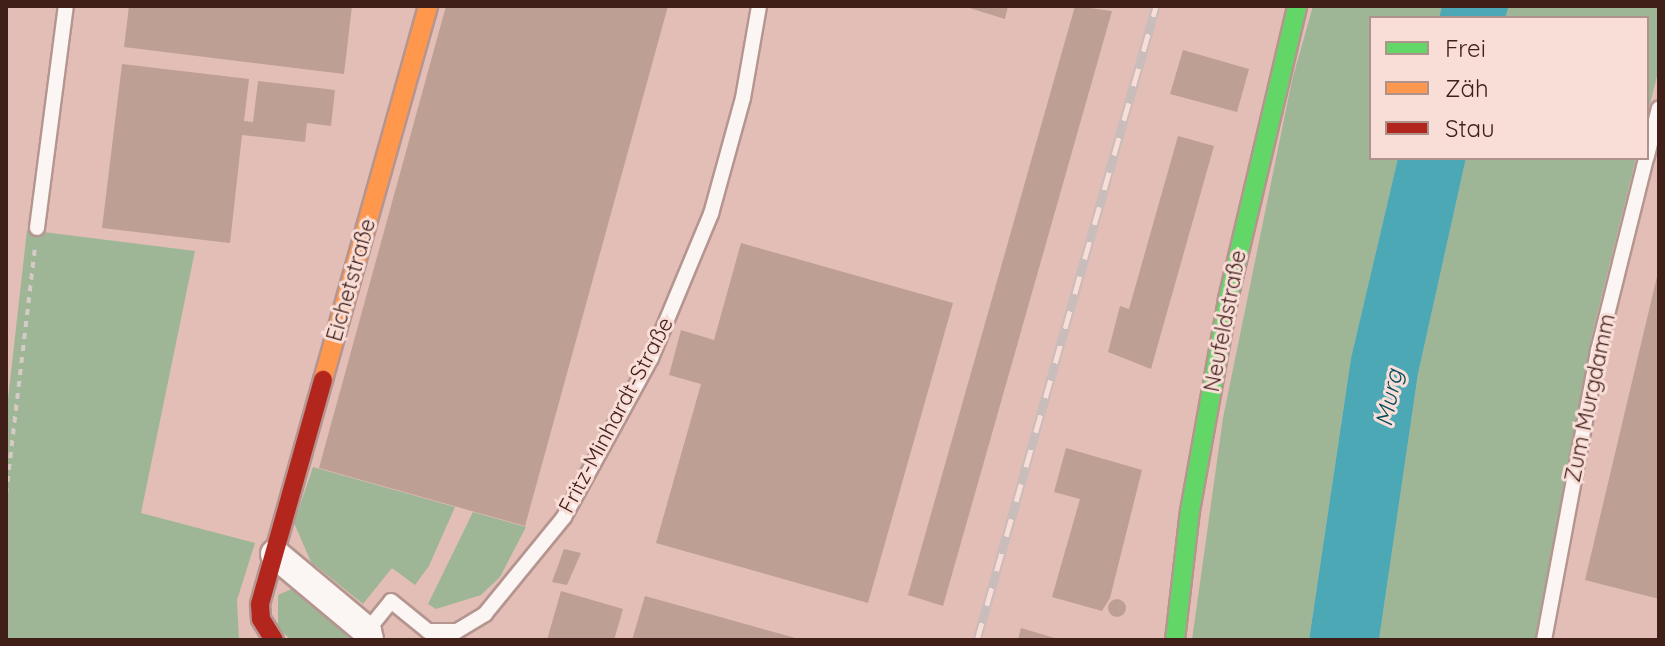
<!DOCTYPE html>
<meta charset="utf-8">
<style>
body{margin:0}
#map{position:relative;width:1665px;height:646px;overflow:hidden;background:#e3beb6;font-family:Quicksand,sans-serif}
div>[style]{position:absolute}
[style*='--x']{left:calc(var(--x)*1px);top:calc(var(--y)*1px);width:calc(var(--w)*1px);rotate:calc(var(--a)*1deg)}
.green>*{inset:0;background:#9eb696}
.water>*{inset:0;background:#4ca8b5}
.building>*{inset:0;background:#bd9f93}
.round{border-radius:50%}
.path>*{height:4px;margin-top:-2px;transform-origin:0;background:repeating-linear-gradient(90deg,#d6cac7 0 6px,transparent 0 12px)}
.roads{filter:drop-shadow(2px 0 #b5958f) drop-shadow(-2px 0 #b5958f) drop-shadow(0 2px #b5958f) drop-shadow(0 -2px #b5958f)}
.lane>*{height:14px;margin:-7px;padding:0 7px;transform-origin:7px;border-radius:7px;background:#fbf5f4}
.street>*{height:28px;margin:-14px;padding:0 14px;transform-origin:14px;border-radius:14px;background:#fbf5f4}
.fast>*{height:18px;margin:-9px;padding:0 9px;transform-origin:9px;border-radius:9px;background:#63d668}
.slow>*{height:18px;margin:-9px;padding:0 9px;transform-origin:9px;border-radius:9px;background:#ff974d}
.jam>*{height:18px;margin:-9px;padding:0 9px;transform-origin:9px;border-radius:9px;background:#b3261e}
.rail>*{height:9px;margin-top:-4.5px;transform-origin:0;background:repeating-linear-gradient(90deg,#f9ded8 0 18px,#c8bdbb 0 36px);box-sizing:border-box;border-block:2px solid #c8bdbb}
span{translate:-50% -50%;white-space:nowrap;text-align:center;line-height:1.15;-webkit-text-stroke:6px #f9ded8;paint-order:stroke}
.street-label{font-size:22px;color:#401f19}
.water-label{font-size:24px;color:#004d59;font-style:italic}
.frame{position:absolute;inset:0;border:8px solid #401f19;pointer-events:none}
.legend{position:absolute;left:1369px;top:16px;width:280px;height:144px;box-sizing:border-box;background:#f9ded8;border:2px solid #af928c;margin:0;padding:10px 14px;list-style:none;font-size:24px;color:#401f19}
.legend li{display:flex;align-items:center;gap:16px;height:40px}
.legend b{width:40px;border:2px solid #af928c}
</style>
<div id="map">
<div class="green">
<i style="clip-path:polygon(1313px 6px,1442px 6px,1439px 18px,1371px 18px,1371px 158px,1398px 158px,1351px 358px,1309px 640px,1192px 640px,1223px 418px,1292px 80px)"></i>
<i style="clip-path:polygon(1509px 6px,1659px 6px,1659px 68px,1647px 116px,1647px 18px,1505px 18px)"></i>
<i style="clip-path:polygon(1466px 158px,1636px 158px,1592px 335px,1536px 640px,1379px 640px,1418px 374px)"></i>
<i style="clip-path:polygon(27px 230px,195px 251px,141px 513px,255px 543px,237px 600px,239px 640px,6px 640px,6px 417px)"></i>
<i style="clip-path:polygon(313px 467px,455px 507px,429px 566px,415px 585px,392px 568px,363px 604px,311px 562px,294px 523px)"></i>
<i style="clip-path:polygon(473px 512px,526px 527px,500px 577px,481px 595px,436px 609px,428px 604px)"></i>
<i style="clip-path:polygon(294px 588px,350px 633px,353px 640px,291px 640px,278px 628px,278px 595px)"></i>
</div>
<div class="water">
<i style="clip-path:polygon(1442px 6px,1509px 6px,1505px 18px,1439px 18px)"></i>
<i style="clip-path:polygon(1398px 158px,1466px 158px,1418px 374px,1379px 640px,1309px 640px,1351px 358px)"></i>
</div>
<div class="building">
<i style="clip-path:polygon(129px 6px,352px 6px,344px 74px,124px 47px)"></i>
<i style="clip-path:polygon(446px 6px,668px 6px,525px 526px,319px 468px)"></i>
<i style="clip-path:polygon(963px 6px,1008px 6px,1005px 19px)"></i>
<i style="clip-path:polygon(1075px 6px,1112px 11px,943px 606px,908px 595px)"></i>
<i style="clip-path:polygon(1183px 50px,1249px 69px,1237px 112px,1170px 94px)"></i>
<i style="clip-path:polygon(122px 64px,249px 79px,244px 121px,253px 122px,258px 81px,335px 90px,331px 126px,307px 123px,305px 142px,242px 135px,230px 243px,102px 228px)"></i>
<i style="clip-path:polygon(1178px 136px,1214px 146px,1151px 369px,1108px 352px,1120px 306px,1129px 309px)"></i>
<i style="clip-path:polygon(741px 243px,953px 303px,868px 603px,656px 543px,701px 384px,669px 375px,681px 330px,714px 340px)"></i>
<i style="clip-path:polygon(1659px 268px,1659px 599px,1585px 580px)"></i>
<i style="clip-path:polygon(1066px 448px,1142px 470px,1110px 598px,1102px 611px,1052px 597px,1080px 499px,1054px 492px)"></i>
<i style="clip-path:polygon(564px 549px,581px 553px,567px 585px,552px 582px)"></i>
<i style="clip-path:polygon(561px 591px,623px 609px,614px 640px,547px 640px)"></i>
<i style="clip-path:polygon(645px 596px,799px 639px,799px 640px,632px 640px)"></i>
<i class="round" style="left:1108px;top:599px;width:18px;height:18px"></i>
<i style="clip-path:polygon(1021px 628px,1058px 639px,1058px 640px,1018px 640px)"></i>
</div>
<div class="path">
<i style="--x:6;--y:494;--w:250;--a:-83.3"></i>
</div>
<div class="roads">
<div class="lane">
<i style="--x:1647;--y:156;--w:49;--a:-76"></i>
<i style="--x:37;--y:228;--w:224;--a:-82.6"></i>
<i style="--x:367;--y:631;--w:38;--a:-51"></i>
<i style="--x:391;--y:601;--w:48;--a:39"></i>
<i style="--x:428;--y:631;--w:29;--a:0"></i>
<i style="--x:457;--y:631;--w:33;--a:-31"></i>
<i style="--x:485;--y:614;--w:125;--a:-50.8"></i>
<i style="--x:564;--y:517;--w:181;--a:-61.3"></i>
<i style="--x:651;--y:358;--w:156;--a:-67.4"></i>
<i style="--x:711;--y:214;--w:120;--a:-74.6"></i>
<i style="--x:743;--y:98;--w:93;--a:-80.1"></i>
<i style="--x:1544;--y:640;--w:294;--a:-79.4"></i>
<i style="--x:1598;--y:351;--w:199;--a:-76"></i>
</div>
<div class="street">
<i style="--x:275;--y:554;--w:120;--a:39.9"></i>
<i style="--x:367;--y:631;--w:9;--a:77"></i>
</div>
<div class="fast">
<i style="--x:1175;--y:640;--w:130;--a:-83.4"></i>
<i style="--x:1190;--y:511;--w:215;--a:-79.8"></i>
<i style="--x:1228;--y:299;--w:301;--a:-76.7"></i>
</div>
<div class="slow">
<i style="--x:323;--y:380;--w:388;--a:-74.3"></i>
</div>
<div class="jam">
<i style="--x:274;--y:640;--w:25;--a:-122"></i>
<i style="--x:261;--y:619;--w:15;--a:-94"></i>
<i style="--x:260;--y:604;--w:233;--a:-74.3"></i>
</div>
</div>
<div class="rail">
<i style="--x:977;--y:640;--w:659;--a:-74.23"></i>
</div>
<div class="street-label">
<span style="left:351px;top:280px;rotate:-74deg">Eichetstraße</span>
<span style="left:1225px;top:321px;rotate:-79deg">Neufeldstraße</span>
<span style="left:1590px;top:398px;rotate:-78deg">Zum Murgdamm</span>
<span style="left:616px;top:415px;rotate:-62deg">Fritz-Minhardt-Straße</span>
</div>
<div class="water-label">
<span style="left:1389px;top:398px;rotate:-79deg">Murg</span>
</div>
<div class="frame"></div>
<ul class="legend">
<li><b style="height:10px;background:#63d668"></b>Frei</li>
<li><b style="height:10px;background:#ff974d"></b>Zäh</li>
<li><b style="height:10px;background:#b3261e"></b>Stau</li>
</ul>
</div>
